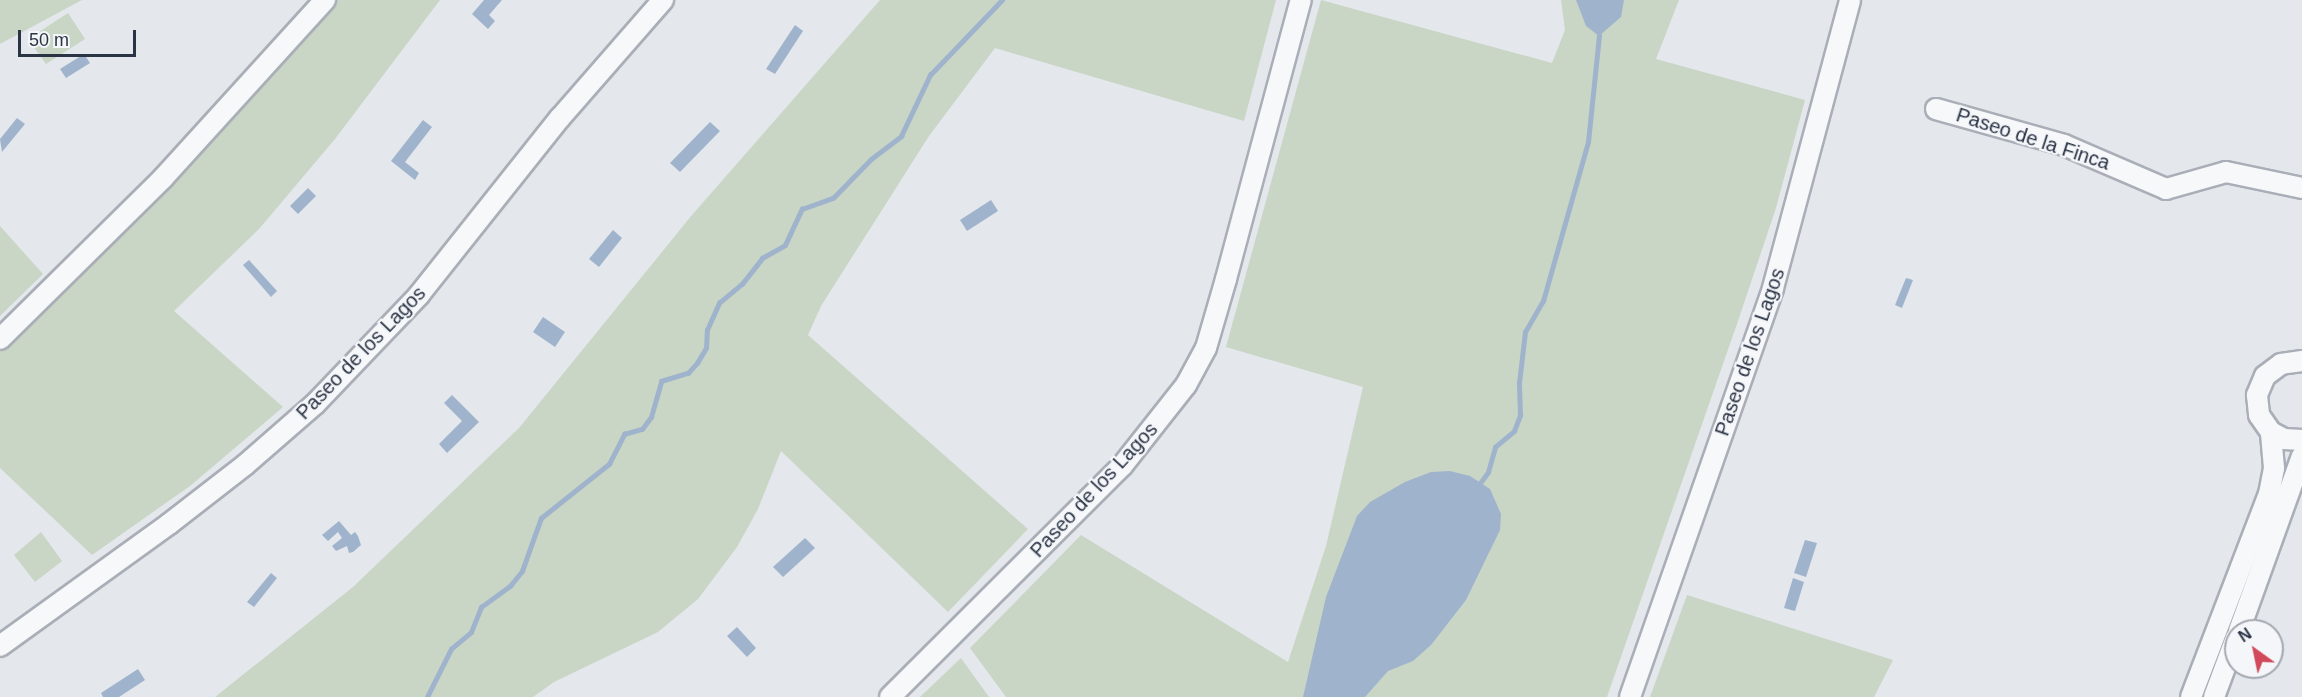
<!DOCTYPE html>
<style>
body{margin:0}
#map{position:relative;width:2302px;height:697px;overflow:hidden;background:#e4e7ec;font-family:Helvetica,sans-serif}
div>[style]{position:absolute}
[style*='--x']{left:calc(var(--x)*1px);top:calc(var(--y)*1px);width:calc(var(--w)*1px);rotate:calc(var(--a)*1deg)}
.green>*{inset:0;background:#c9d6c5}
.water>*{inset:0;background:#9fb4cc}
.stream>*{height:4.5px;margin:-2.25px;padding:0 2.25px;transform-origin:2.25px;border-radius:2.25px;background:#9fb4cc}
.roads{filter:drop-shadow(2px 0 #a9aeb7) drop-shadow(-2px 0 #a9aeb7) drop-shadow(0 2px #a9aeb7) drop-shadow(0 -2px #a9aeb7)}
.minor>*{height:20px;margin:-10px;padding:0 10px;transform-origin:10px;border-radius:10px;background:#f7f8fa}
span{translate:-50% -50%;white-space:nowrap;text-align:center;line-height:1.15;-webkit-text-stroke:4.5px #f4f6f9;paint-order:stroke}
.street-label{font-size:20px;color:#2b3445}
.north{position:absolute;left:2224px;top:619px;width:60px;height:60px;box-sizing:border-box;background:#f4f6f9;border:2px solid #a4a8b1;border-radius:50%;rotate:327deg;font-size:16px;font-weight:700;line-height:24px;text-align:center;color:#2b3445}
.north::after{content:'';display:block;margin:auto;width:21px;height:27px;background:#d1495b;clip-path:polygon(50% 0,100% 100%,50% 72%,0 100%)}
.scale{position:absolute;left:18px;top:30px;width:118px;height:27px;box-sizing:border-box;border:3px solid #2b3445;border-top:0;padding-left:8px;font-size:18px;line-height:21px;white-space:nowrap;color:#2b3445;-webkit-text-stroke:4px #f4f6f9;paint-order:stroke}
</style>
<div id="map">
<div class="green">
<i style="clip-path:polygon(0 0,82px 0,0 44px)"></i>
<i style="clip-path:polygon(334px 0,440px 0,335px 139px,259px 229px,174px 311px,283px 407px,190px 486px,92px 555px,0 468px,0 346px)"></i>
<i style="clip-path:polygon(880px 0,1276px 0,1244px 121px,995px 48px,929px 136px,821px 306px,808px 335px,1028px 529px,948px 612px,781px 451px,758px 509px,737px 547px,698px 599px,658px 632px,554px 682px,533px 697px,215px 697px,353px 587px,519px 428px,692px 215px)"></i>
<i style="clip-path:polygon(1321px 0,1552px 63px,1565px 30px,1561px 0,1679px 0,1656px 59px,1805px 100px,1776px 208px,1738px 321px,1607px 697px,1006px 697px,970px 648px,1081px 535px,1288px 662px,1326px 546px,1363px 387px,1226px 347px)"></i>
<i style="clip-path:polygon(68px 13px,85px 39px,46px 64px,28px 39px)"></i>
<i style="clip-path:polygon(0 226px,43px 274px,0 316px)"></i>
<i style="clip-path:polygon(41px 532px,62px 561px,35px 582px,14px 555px)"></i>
<i style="clip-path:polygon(1687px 595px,1893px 660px,1874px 697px,1650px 697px)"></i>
<i style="clip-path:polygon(961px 658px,989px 697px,920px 697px)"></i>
</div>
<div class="water">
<i style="clip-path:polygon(484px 0,502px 0,489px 15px,495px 21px,488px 29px,472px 14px)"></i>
<i style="clip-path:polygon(1576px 0,1624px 0,1621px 17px,1599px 36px,1586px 26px)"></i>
<i style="clip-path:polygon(795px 25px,803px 31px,775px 74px,766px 69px)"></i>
<i style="clip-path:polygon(84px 54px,90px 63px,66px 78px,60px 69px)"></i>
<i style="clip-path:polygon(17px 118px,25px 124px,2px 152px,0 139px)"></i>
<i style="clip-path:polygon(423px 120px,432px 127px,405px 162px,419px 173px,415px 180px,391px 161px)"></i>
<i style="clip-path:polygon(710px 122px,720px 131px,680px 172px,670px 163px)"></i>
<i style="clip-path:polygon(308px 188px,316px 196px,298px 214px,290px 206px)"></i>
<i style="clip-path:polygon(991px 200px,998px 211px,967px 231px,960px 220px)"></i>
<i style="clip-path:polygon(613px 230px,622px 238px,599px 267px,589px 259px)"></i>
<i style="clip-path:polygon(249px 260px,277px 291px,271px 297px,243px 265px)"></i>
<i style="clip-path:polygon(1906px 278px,1913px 280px,1902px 308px,1895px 305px)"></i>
<i style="clip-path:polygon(543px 317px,565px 332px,555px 347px,533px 332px)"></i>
<i style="clip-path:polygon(452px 395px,479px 422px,447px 453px,439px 444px,462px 421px,444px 403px)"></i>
<i style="clip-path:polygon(1450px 471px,1470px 476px,1490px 489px,1501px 514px,1500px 530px,1466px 600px,1431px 645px,1413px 661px,1388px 671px,1365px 697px,1303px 697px,1326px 597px,1357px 516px,1370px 502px,1405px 482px,1431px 472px)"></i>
<i style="clip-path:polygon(339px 521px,351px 535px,355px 532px,358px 536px,361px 545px,353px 552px,349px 553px,347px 546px,336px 551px,332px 546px,342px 538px,338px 532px,328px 541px,322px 535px)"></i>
<i style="clip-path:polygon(805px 538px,815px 548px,783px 577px,773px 567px)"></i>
<i style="clip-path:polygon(1805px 540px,1817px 543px,1806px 577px,1794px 573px)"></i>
<i style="clip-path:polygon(271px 573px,277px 578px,254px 607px,247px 602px)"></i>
<i style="clip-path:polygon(1793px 578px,1804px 582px,1795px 611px,1784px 608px)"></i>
<i style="clip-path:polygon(737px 627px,756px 648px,747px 657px,727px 636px)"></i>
<i style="clip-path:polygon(138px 669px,145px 680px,119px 697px,103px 697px,101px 693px)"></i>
</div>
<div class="stream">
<i style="--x:1478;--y:486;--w:17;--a:-54"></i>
<i style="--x:1488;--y:472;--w:26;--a:-74"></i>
<i style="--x:1495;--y:447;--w:25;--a:-40"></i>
<i style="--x:1514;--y:431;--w:17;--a:-69"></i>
<i style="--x:1520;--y:415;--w:32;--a:-92"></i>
<i style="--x:1519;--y:383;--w:51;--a:-83.3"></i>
<i style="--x:1525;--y:332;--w:36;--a:-60"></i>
<i style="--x:1543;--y:301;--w:165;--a:-74.2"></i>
<i style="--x:1588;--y:142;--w:107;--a:-84.1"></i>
<i style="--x:427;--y:697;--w:54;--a:-63.4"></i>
<i style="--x:451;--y:649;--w:26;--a:-40"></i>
<i style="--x:471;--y:632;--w:27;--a:-68"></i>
<i style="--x:481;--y:607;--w:36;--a:-36"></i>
<i style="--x:510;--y:586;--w:19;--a:-51"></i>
<i style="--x:522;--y:571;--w:56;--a:-70.3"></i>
<i style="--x:541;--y:518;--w:87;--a:-38.5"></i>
<i style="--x:609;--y:464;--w:34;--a:-63"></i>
<i style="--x:624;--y:434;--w:19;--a:-16"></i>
<i style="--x:642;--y:429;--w:15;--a:-53"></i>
<i style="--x:651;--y:417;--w:37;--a:-74"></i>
<i style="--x:661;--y:381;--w:28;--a:-17"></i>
<i style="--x:688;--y:373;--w:13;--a:-48"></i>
<i style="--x:697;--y:363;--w:17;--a:-59"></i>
<i style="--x:706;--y:348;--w:18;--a:-87"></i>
<i style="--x:707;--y:330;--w:30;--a:-66"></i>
<i style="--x:719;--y:303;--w:30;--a:-40"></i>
<i style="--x:742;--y:284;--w:33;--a:-52"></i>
<i style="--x:762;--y:258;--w:26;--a:-29"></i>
<i style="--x:785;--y:245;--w:40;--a:-65"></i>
<i style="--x:802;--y:209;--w:33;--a:-20"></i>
<i style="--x:833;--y:198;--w:54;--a:-45.7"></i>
<i style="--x:871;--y:159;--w:38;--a:-37"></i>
<i style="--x:901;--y:136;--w:68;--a:-64.6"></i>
<i style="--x:930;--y:75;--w:104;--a:-46.2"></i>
</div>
<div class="roads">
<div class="minor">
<i style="--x:1936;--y:109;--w:133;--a:15.7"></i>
<i style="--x:2064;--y:145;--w:111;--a:23.3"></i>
<i style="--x:2166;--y:189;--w:62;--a:-15.8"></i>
<i style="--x:2226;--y:172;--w:78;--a:11.9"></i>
<i style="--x:0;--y:339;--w:229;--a:-44.6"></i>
<i style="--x:163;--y:178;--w:241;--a:-47.7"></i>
<i style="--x:2302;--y:361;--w:21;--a:172"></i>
<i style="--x:2281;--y:364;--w:20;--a:143"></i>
<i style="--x:2265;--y:376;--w:21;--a:113"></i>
<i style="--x:2257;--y:395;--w:20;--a:84"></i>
<i style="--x:2259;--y:415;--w:21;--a:55"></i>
<i style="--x:2271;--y:432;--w:15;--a:28"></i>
<i style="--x:2284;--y:439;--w:18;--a:3"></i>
<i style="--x:2239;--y:631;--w:186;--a:-70.2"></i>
<i style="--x:0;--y:646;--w:208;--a:-35.8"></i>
<i style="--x:169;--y:524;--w:96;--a:-37.8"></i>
<i style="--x:245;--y:465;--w:93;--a:-41.1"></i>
<i style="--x:315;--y:404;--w:151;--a:-46.3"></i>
<i style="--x:419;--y:295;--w:226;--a:-51.5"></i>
<i style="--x:560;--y:118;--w:157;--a:-48.9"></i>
<i style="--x:890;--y:697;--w:327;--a:-44.9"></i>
<i style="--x:1122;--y:466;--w:103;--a:-51.7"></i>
<i style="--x:1186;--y:385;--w:42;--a:-61.6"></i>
<i style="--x:1206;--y:348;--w:72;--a:-73.8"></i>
<i style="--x:1226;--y:279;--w:289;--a:-75"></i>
<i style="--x:1630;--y:697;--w:433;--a:-70.7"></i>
<i style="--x:1773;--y:288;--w:298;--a:-75"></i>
<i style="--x:2191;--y:697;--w:217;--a:-69"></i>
<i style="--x:2269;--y:494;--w:26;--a:-79"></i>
<i style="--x:2274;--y:468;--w:36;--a:-95"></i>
<i style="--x:2214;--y:697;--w:63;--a:-69.6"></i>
</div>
</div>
<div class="street-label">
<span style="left:2033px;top:139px;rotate:18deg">Paseo de la Finca</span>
<span style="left:1750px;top:352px;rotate:-71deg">Paseo de los Lagos</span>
<span style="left:361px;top:353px;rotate:-46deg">Paseo de los Lagos</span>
<span style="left:1094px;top:490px;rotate:-47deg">Paseo de los Lagos</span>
</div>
<div class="north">N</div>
<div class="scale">50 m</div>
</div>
